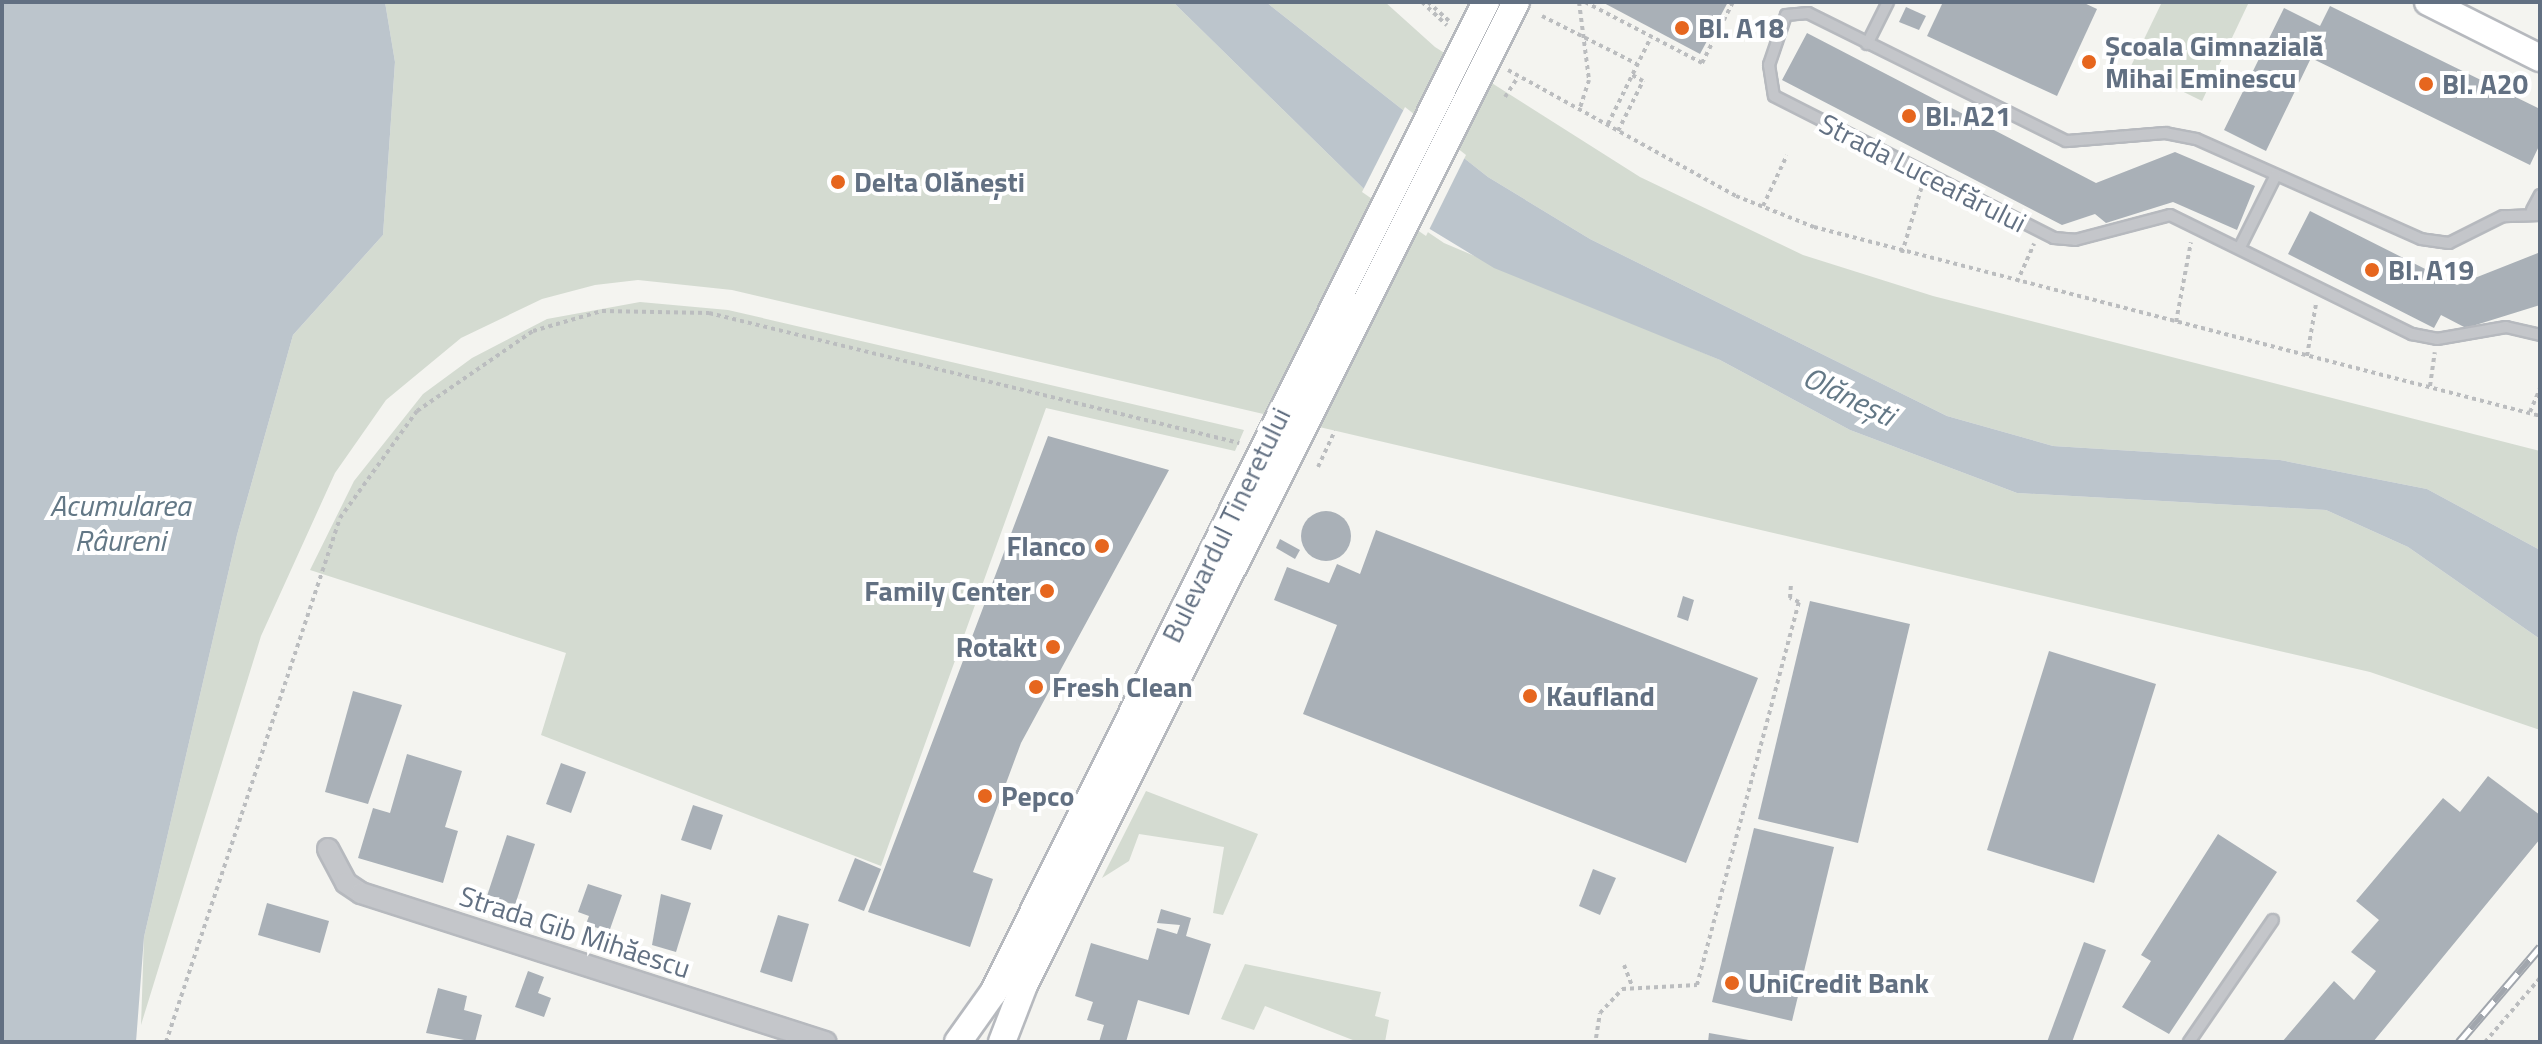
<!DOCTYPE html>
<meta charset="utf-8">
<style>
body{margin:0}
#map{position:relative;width:2542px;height:1044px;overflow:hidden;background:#f4f4f0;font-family:"Titillium Web",sans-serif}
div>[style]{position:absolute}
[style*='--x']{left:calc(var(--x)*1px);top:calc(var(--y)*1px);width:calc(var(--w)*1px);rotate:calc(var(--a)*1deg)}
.green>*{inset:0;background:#d4dbd1}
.water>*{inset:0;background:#bcc5cc}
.pier>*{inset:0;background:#f4f4f0}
.building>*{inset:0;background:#a9b0b7}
.round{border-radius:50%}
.path>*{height:4px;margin-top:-2px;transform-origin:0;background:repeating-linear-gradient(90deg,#bbbdbf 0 4px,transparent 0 8px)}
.roads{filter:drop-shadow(2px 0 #b6b9be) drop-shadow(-2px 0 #b6b9be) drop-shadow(0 2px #b6b9be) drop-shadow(0 -2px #b6b9be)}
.service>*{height:10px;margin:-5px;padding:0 5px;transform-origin:5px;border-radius:5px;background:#c4c6ca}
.minor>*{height:20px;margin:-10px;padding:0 10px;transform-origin:10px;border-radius:10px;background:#c4c6ca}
.secondary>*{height:26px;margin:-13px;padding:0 13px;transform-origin:13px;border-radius:13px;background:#fff}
.rail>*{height:9px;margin-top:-4.5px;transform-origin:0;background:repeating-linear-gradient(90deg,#fff 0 18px,#a1a6ad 0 36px);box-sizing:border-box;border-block:2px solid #a1a6ad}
.dots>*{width:22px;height:22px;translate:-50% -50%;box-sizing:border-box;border:4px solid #fff;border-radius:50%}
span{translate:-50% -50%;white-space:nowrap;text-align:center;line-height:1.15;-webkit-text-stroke:8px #fff;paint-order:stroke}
.poi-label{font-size:28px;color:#627082;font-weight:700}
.left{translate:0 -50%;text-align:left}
.right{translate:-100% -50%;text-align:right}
.street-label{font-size:28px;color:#627082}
.water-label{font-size:30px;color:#637886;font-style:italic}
.frame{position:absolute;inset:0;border:4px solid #627082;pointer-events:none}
</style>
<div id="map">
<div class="green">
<i style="clip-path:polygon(385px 2px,1173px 2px,1364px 189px,1444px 243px,1720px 360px,1850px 430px,2017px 493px,2326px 510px,2408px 547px,2540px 639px,2540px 730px,2370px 672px,732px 290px,638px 280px,595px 285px,542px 299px,461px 338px,386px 400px,335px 473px,261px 636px,141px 1025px,144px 937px,237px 535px,293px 335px,383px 235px,395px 62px)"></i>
<i style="clip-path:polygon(1266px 2px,1385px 2px,1435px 47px,1640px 177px,1803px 255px,1933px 296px,2540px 451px,2540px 550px,2427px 489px,2280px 460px,2053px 446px,1947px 416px,1590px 239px,1488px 177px)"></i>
<i style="clip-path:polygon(2162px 2px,2249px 2px,2202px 101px,2131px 66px)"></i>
<i style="clip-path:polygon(640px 302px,728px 310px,1244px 430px,1235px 451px,1046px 408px,881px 866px,541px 735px,566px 653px,310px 570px,354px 481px,423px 394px,472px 358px,547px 319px)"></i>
<i style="clip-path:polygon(1146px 791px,1258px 834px,1223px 915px,1213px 913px,1224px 847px,1139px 834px,1129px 861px,1102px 878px)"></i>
<i style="clip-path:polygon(1245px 964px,1381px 992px,1375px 1016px,1389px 1020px,1385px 1042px,1358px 1042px,1265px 1006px,1254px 1030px,1221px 1019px)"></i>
</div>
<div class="water">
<i style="clip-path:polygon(2px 2px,385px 2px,395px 62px,383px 235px,293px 335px,237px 535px,144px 937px,136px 1042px,2px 1042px)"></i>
<i style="clip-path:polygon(1173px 2px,1266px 2px,1488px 177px,1590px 239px,1947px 416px,2053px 446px,2280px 460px,2427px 489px,2540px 550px,2540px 639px,2408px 547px,2326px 510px,2017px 493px,1850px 430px,1720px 360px,1494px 268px,1364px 189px)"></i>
</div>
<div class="pier">
<i style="clip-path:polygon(1405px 107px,1466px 155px,1426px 236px,1362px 192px)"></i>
</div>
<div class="building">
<i style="clip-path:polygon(1602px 2px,1728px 2px,1700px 54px)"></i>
<i style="clip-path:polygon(1943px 2px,2082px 2px,2097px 9px,2057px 96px,1927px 36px)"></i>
<i style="clip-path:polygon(2330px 6px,2540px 109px,2540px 144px,2530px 165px,2311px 58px,2266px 151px,2224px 130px,2284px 8px,2320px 26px)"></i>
<i style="clip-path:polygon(1906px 7px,1926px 16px,1919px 30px,1899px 22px)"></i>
<i style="clip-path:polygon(1807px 33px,2096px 183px,2175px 152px,2255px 186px,2237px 230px,2173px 202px,2106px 223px,2095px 214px,2062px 225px,1782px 80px)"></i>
<i style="clip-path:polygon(2310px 211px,2457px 285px,2538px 253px,2540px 305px,2466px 328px,2441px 315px,2434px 328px,2288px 254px)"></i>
<i style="clip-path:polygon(1048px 436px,1169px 470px,1021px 743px,973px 872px,993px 879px,970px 947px,868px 912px)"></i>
<i class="round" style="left:1301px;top:511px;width:50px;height:50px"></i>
<i style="clip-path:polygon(1376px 530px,1758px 678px,1686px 863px,1303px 714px,1337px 625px,1274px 600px,1287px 567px,1329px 583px,1337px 564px,1360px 574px)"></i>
<i style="clip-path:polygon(1280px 539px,1300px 550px,1295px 559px,1276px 548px)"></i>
<i style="clip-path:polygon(1683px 596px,1694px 600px,1688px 621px,1677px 617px)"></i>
<i style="clip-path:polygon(1810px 601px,1910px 624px,1858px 843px,1758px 819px)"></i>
<i style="clip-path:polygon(2049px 651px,2156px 684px,2094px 883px,1987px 850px)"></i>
<i style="clip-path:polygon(353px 691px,402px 705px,368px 804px,325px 792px)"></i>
<i style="clip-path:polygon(407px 754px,462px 771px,445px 827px,458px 831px,443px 883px,358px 858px,373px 808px,390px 813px)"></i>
<i style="clip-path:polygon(561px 763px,586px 772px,571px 813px,546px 804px)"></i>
<i style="clip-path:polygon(2488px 776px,2540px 815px,2540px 839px,2373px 1042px,2282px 1042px,2334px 981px,2354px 1000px,2376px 971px,2351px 952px,2379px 920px,2356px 901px,2443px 798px,2460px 812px)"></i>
<i style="clip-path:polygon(693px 805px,723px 815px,711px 850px,681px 840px)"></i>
<i style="clip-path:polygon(1754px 828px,1834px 847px,1792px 1021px,1712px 1002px)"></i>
<i style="clip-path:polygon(2218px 834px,2277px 872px,2169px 1034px,2122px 1007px,2151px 961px,2141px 955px)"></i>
<i style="clip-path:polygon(507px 835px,535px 844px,515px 905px,487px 896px)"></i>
<i style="clip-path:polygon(855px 858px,881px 869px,864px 911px,838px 901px)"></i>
<i style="clip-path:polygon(1593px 869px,1616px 878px,1600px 915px,1579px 906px)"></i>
<i style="clip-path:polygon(588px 884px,622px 895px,609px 932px,586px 924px,589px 916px,578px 912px)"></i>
<i style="clip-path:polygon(661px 894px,691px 903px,676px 952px,652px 945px)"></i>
<i style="clip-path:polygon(267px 903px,329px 921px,320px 953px,258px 935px)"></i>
<i style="clip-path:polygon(1161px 909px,1191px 918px,1186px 936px,1211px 944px,1189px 1015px,1138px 1000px,1126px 1042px,1099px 1042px,1104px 1025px,1087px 1020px,1093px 1002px,1075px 996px,1091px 943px,1148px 960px,1157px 928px,1177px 934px,1180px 925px,1157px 923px)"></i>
<i style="clip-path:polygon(778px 915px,809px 924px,792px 982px,760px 972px)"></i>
<i style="clip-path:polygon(2084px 942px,2106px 950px,2072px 1042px,2047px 1042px)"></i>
<i style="clip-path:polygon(528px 971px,544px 977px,538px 993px,551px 998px,544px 1017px,515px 1007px)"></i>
<i style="clip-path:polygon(438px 988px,467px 996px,464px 1010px,482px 1015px,475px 1042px,426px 1033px)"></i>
<i style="clip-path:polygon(1709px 1033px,1749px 1040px,1749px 1042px,1708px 1042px)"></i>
</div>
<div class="path">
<i style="--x:1422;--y:2;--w:34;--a:43"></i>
<i style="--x:1428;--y:2;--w:28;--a:42"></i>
<i style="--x:1579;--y:2;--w:79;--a:82.7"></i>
<i style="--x:1589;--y:80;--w:29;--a:108"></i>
<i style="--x:1585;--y:2;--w:132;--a:27.5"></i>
<i style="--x:1702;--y:63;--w:68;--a:-63.1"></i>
<i style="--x:1542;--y:16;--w:106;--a:26.8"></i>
<i style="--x:1508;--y:70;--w:260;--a:28.9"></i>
<i style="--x:1736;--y:196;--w:84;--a:21.7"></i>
<i style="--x:1814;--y:227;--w:750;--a:14.59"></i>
<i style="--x:1505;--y:97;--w:24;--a:-57"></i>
<i style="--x:1608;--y:124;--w:97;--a:-63.7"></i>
<i style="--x:1618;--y:131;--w:56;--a:-63.4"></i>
<i style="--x:1643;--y:81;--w:13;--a:-151"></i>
<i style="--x:1763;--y:206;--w:56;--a:-64.8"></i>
<i style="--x:1902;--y:253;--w:70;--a:-73.4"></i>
<i style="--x:2017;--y:282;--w:42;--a:-65.9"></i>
<i style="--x:2176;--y:322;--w:81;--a:-79.4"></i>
<i style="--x:2307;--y:356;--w:53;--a:-80.2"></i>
<i style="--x:2430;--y:386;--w:34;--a:-82"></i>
<i style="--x:2530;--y:412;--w:26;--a:-67"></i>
<i style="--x:1318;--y:467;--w:40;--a:-65"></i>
<i style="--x:1624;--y:965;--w:22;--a:69"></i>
<i style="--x:1596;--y:1038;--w:25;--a:-81"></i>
<i style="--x:1600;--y:1013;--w:33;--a:-47"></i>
<i style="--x:1622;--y:989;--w:75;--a:-3.1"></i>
<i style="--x:1697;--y:985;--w:396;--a:-75.1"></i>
<i style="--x:1799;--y:602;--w:10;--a:-156"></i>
<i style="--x:1790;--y:598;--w:15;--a:-86"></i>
<i style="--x:166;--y:1042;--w:552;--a:-71.63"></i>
<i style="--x:340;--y:518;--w:132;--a:-54.3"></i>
<i style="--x:417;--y:411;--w:141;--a:-34.6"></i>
<i style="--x:533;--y:331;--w:72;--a:-16.2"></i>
<i style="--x:602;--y:311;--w:107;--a:1.1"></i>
<i style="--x:709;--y:313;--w:546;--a:13.78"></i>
<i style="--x:2485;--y:1042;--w:84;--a:-49.3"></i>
</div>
<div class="roads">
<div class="service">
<i style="--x:1867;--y:44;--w:47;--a:-63.4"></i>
<i style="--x:2532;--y:210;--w:17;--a:-62"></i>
<i style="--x:2540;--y:215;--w:37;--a:178"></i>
<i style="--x:2503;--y:216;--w:60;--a:153.4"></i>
<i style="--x:2449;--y:243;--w:28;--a:-172"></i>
<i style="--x:2421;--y:239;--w:246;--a:-156"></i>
<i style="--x:2196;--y:139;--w:31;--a:-169"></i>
<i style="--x:2166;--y:133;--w:100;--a:175.4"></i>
<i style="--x:2066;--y:141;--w:288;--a:-153.6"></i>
<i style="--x:1808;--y:13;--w:22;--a:175"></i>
<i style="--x:1786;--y:15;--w:53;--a:108.8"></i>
<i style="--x:1769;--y:65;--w:31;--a:81"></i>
<i style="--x:1774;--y:96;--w:314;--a:26.9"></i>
<i style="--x:2054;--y:238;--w:21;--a:5"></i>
<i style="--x:2075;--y:240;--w:98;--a:-14.7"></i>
<i style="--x:2170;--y:215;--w:270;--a:26.2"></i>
<i style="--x:2412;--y:334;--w:25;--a:11"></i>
<i style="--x:2437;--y:339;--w:70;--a:-9.9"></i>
<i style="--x:2506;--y:327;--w:35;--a:13"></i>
<i style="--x:2240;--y:247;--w:80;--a:-63.4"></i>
<i style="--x:2189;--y:1042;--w:148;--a:-55.5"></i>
</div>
<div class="minor">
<i style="--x:328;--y:849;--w:38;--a:62"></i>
<i style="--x:346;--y:883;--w:18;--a:34"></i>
<i style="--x:361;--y:893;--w:488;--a:17.8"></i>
</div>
<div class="secondary">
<i style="--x:2428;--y:2;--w:125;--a:26.6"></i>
<i style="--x:958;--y:1042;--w:60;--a:-54.5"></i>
<i style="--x:993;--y:993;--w:1107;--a:-63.55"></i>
<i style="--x:1002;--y:1042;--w:61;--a:-68.9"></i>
<i style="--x:1024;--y:985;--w:1099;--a:-63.41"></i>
</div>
</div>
<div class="rail">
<i style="--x:2459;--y:1042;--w:125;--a:-49.5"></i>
</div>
<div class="dots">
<i style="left:1682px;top:28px;background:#e6661e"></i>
<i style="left:2089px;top:62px;background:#e6661e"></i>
<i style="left:2426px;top:84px;background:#e6661e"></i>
<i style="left:1909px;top:116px;background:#e6661e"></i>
<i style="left:838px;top:182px;background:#e6661e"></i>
<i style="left:2372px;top:270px;background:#e6661e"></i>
<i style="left:1102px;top:546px;background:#e6661e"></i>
<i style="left:1047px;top:591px;background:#e6661e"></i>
<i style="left:1053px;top:647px;background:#e6661e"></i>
<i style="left:1036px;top:687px;background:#e6661e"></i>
<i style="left:1530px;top:696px;background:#e6661e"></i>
<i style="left:985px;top:796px;background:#e6661e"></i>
<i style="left:1732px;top:983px;background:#e6661e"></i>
</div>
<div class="poi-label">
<span class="left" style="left:1698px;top:28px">Bl. A18</span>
<span class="left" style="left:2105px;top:62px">Școala Gimnazială<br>Mihai Eminescu</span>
<span class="left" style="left:2442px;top:84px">Bl. A20</span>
<span class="left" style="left:1925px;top:116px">Bl. A21</span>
<span class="left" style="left:854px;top:182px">Delta Olănești</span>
<span class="left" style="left:2388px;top:270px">Bl. A19</span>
<span class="right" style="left:1086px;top:546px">Flanco</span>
<span class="right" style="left:1031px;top:591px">Family Center</span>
<span class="right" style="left:1037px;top:647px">Rotakt</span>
<span class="left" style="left:1052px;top:687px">Fresh Clean</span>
<span class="left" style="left:1546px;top:696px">Kaufland</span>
<span class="left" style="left:1001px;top:796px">Pepco</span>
<span class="left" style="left:1748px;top:983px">UniCredit Bank</span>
</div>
<div class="street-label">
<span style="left:1923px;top:173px;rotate:27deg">Strada Luceafărului</span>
<span style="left:1226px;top:525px;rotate:-64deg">Bulevardul Tineretului</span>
<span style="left:575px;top:932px;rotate:18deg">Strada Gib Mihăescu</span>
</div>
<div class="water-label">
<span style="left:1849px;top:396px;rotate:26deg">Olănești</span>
<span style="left:120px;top:522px">Acumularea<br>Râureni</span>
</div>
<div class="frame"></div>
</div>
